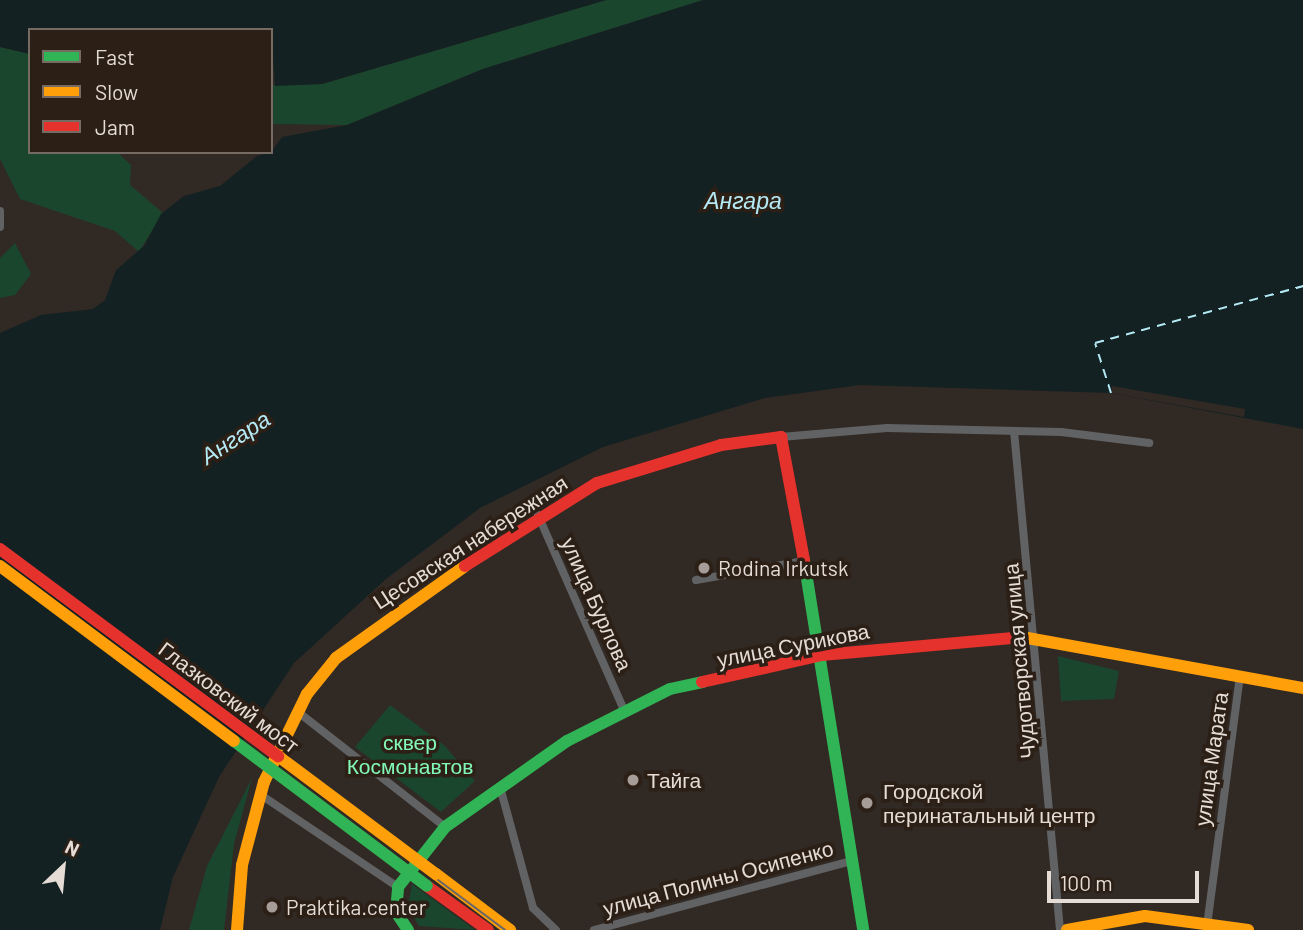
<!DOCTYPE html>
<meta charset="utf-8">
<style>
body{margin:0}
#map{position:relative;width:1303px;height:930px;overflow:hidden;background:#312924;font-family:Barlow,sans-serif}
div>[style]{position:absolute}
[style*='--x']{left:calc(var(--x)*1px);top:calc(var(--y)*1px);width:calc(var(--w)*1px);rotate:calc(var(--a)*1deg)}
.green>*{inset:0;background:#1a462e}
.water>*{inset:0;background:#132123}
.pier>*{inset:0;background:#312924}
.ferry>*{height:2px;margin-top:-1px;transform-origin:0;background:repeating-linear-gradient(90deg,#b4eaf5 0 9px,transparent 0 16px)}
.street>*{height:8px;margin:-4px;padding:0 4px;transform-origin:4px;border-radius:4px;background:#616263}
.fast>*{height:12px;margin:-6px;padding:0 6px;transform-origin:6px;border-radius:6px;background:#30b455}
.slow>*{height:12px;margin:-6px;padding:0 6px;transform-origin:6px;border-radius:6px;background:#ff9f0a}
.jam>*{height:12px;margin:-6px;padding:0 6px;transform-origin:6px;border-radius:6px;background:#e5322d}
.tram>*{height:2px;margin:-1px;padding:0 1px;transform-origin:1px;border-radius:1px;background:#6a6866}
.fast-bridge>*{height:12px;margin:-6px;padding:0 6px;transform-origin:6px;border-radius:6px;background:#30b455}
.slow-bridge>*{height:12px;margin:-6px;padding:0 6px;transform-origin:6px;border-radius:6px;background:#ff9f0a}
.jam-bridge>*{height:12px;margin:-6px;padding:0 6px;transform-origin:6px;border-radius:6px;background:#e5322d}
.dots>*{width:19px;height:19px;translate:-50% -50%;box-sizing:border-box;border:4px solid #2c1f16;border-radius:50%}
span{translate:-50% -50%;white-space:nowrap;text-align:center;line-height:1.15;-webkit-text-stroke:7px #2c1f16;paint-order:stroke}
.street-label{font-size:21px;color:#e5dcd6}
.poi-label{font-size:21px;color:#e5dcd6}
.left{translate:0 -50%;text-align:left}
.park-label{font-size:21px;color:#82f9b7}
.water-label{font-size:23px;color:#b4eaf5;font-style:italic}
.legend{position:absolute;left:28px;top:28px;width:245px;height:126px;box-sizing:border-box;background:#2c1f16;border:2px solid #766b63;margin:0;padding:9px 12px;list-style:none;font-size:21px;color:#e5dcd6}
.legend li{display:flex;align-items:center;gap:14px;height:35px}
.legend b{width:35px;border:2px solid #766b63}
.north{position:absolute;left:28px;top:832px;width:70px;height:70px;-webkit-text-stroke:5px #2c1f16;paint-order:stroke;rotate:26deg;font-size:19px;font-weight:700;line-height:28px;text-align:center;color:#e5dcd6}
.north::after{content:'';display:block;margin:auto;width:24px;height:32px;background:#e5dcd6;clip-path:polygon(50% 0,100% 100%,50% 72%,0 100%)}
.scale{position:absolute;left:1047px;top:871px;width:152px;height:32px;box-sizing:border-box;border:4px solid #e5dcd6;border-top:0;padding-left:9px;font-size:21px;line-height:24px;white-space:nowrap;color:#e5dcd6;-webkit-text-stroke:5px #2c1f16;paint-order:stroke}
</style>
<div id="map">
<div class="green">
<i style="clip-path:polygon(606px 0,703px 0,483px 69px,347px 125px,271px 124px,271px 85px,322px 84px)"></i>
<i style="clip-path:polygon(0 47px,30px 54px,30px 152px,117px 152px,131px 165px,130px 185px,163px 213px,139px 252px,115px 231px,20px 199px,0 159px)"></i>
<i style="clip-path:polygon(15px 243px,31px 274px,15px 295px,0 298px,0 258px)"></i>
<i style="clip-path:polygon(1058px 656px,1119px 671px,1114px 699px,1061px 701px)"></i>
<i style="clip-path:polygon(390px 705px,444px 745px,475px 781px,441px 812px,355px 747px)"></i>
<i style="clip-path:polygon(252px 778px,234px 844px,224px 930px,189px 930px,207px 866px)"></i>
<i style="clip-path:polygon(412px 884px,475px 930px,419px 926px,408px 907px)"></i>
</div>
<div class="water">
<i style="clip-path:polygon(0 0,606px 0,322px 84px,275px 86px,271px 30px,30px 30px,30px 54px,0 47px)"></i>
<i style="clip-path:polygon(703px 0,1303px 0,1303px 429px,1111px 393px,860px 385px,765px 398px,603px 447px,480px 508px,386px 579px,294px 663px,219px 777px,173px 877px,160px 930px,0 930px,0 333px,41px 315px,93px 309px,105px 300px,116px 270px,144px 246px,161px 214px,184px 196px,220px 186px,257px 156px,271px 152px,282px 137px,347px 125px,483px 69px)"></i>
</div>
<div class="pier">
<i style="clip-path:polygon(1112px 386px,1245px 409px,1244px 417px,1111px 393px)"></i>
</div>
<div class="ferry">
<i style="--x:1111;--y:393;--w:52;--a:-107.7"></i>
<i style="--x:1095;--y:343;--w:216;--a:-15.3"></i>
</div>
<div class="street">
<i style="--x:0;--y:211;--w:16;--a:90"></i>
<i style="--x:1014;--y:431;--w:501;--a:84.73"></i>
<i style="--x:781;--y:437;--w:106;--a:-4.9"></i>
<i style="--x:887;--y:428;--w:174;--a:1.3"></i>
<i style="--x:1061;--y:432;--w:89;--a:7.1"></i>
<i style="--x:538;--y:515;--w:211;--a:66.2"></i>
<i style="--x:696;--y:580;--w:110;--a:-10"></i>
<i style="--x:298;--y:712;--w:187;--a:38"></i>
<i style="--x:500;--y:787;--w:125;--a:74.7"></i>
<i style="--x:533;--y:908;--w:32;--a:44"></i>
<i style="--x:261;--y:795;--w:165;--a:33.9"></i>
<i style="--x:1207;--y:926;--w:252;--a:-82.5"></i>
<i style="--x:594;--y:930;--w:267;--a:-15"></i>
</div>
<div class="fast">
<i style="--x:804;--y:560;--w:375;--a:80.9"></i>
<i style="--x:408;--y:930;--w:22;--a:-124"></i>
<i style="--x:396;--y:912;--w:25;--a:-85"></i>
<i style="--x:398;--y:887;--w:76;--a:-51.9"></i>
<i style="--x:445;--y:827;--w:149;--a:-35.2"></i>
<i style="--x:567;--y:741;--w:115;--a:-26.8"></i>
<i style="--x:670;--y:689;--w:33;--a:-12"></i>
</div>
<div class="slow">
<i style="--x:1022;--y:637;--w:286;--a:10.3"></i>
<i style="--x:436;--y:874;--w:93;--a:37.1"></i>
<i style="--x:237;--y:930;--w:65;--a:-85.6"></i>
<i style="--x:242;--y:865;--w:86;--a:-75.2"></i>
<i style="--x:264;--y:782;--w:98;--a:-64"></i>
<i style="--x:307;--y:694;--w:46;--a:-51.1"></i>
<i style="--x:336;--y:658;--w:158;--a:-35.5"></i>
<i style="--x:1067;--y:930;--w:79;--a:-10.2"></i>
<i style="--x:1145;--y:916;--w:104;--a:7.7"></i>
</div>
<div class="jam">
<i style="--x:465;--y:566;--w:156;--a:-32.2"></i>
<i style="--x:597;--y:483;--w:130;--a:-17"></i>
<i style="--x:721;--y:445;--w:61;--a:-7.6"></i>
<i style="--x:781;--y:437;--w:125;--a:79.4"></i>
<i style="--x:702;--y:682;--w:123;--a:-12.7"></i>
<i style="--x:822;--y:655;--w:201;--a:-5.1"></i>
<i style="--x:427;--y:886;--w:75;--a:35.8"></i>
</div>
<div class="tram">
<i style="--x:0;--y:553;--w:630;--a:36.74"></i>
</div>
<div class="fast-bridge">
<i style="--x:234;--y:741;--w:241;--a:36.9"></i>
</div>
<div class="slow-bridge">
<i style="--x:0;--y:566;--w:292;--a:36.8"></i>
<i style="--x:278;--y:756;--w:197;--a:36.8"></i>
</div>
<div class="jam-bridge">
<i style="--x:0;--y:549;--w:347;--a:36.7"></i>
</div>
<div class="dots">
<i style="left:704px;top:568px;background:#a69d98"></i>
<i style="left:633px;top:780px;background:#a69d98"></i>
<i style="left:867px;top:803px;background:#a69d98"></i>
<i style="left:272px;top:907px;background:#a69d98"></i>
</div>
<div class="street-label">
<span style="left:470px;top:542px;rotate:-33deg">Цесовская набережная</span>
<span style="left:597px;top:604px;rotate:66deg">улица Бурлова</span>
<span style="left:793px;top:645px;rotate:-11deg">улица Сурикова</span>
<span style="left:1019px;top:661px;rotate:-95deg">Чудотворская улица</span>
<span style="left:229px;top:697px;rotate:37deg">Глазковский мост</span>
<span style="left:1211px;top:759px;rotate:-82deg">улица Марата</span>
<span style="left:718px;top:878px;rotate:-15deg">улица Полины Осипенко</span>
</div>
<div class="poi-label">
<span class="left" style="left:718px;top:568px">Rodina Irkutsk</span>
<span class="left" style="left:647px;top:780px">Тайга</span>
<span class="left" style="left:883px;top:803px">Городской<br>перинатальный центр</span>
<span class="left" style="left:286px;top:907px">Praktika.center</span>
</div>
<div class="park-label">
<span style="left:410px;top:754px">сквер<br>Космонавтов</span>
</div>
<div class="water-label">
<span style="left:743px;top:200px">Ангара</span>
<span style="left:235px;top:437px;rotate:-33deg">Ангара</span>
</div>
<ul class="legend">
<li><b style="height:9px;background:#30b455"></b>Fast</li>
<li><b style="height:9px;background:#ff9f0a"></b>Slow</li>
<li><b style="height:9px;background:#e5322d"></b>Jam</li>
</ul>
<div class="north">N</div>
<div class="scale">100 m</div>
</div>
